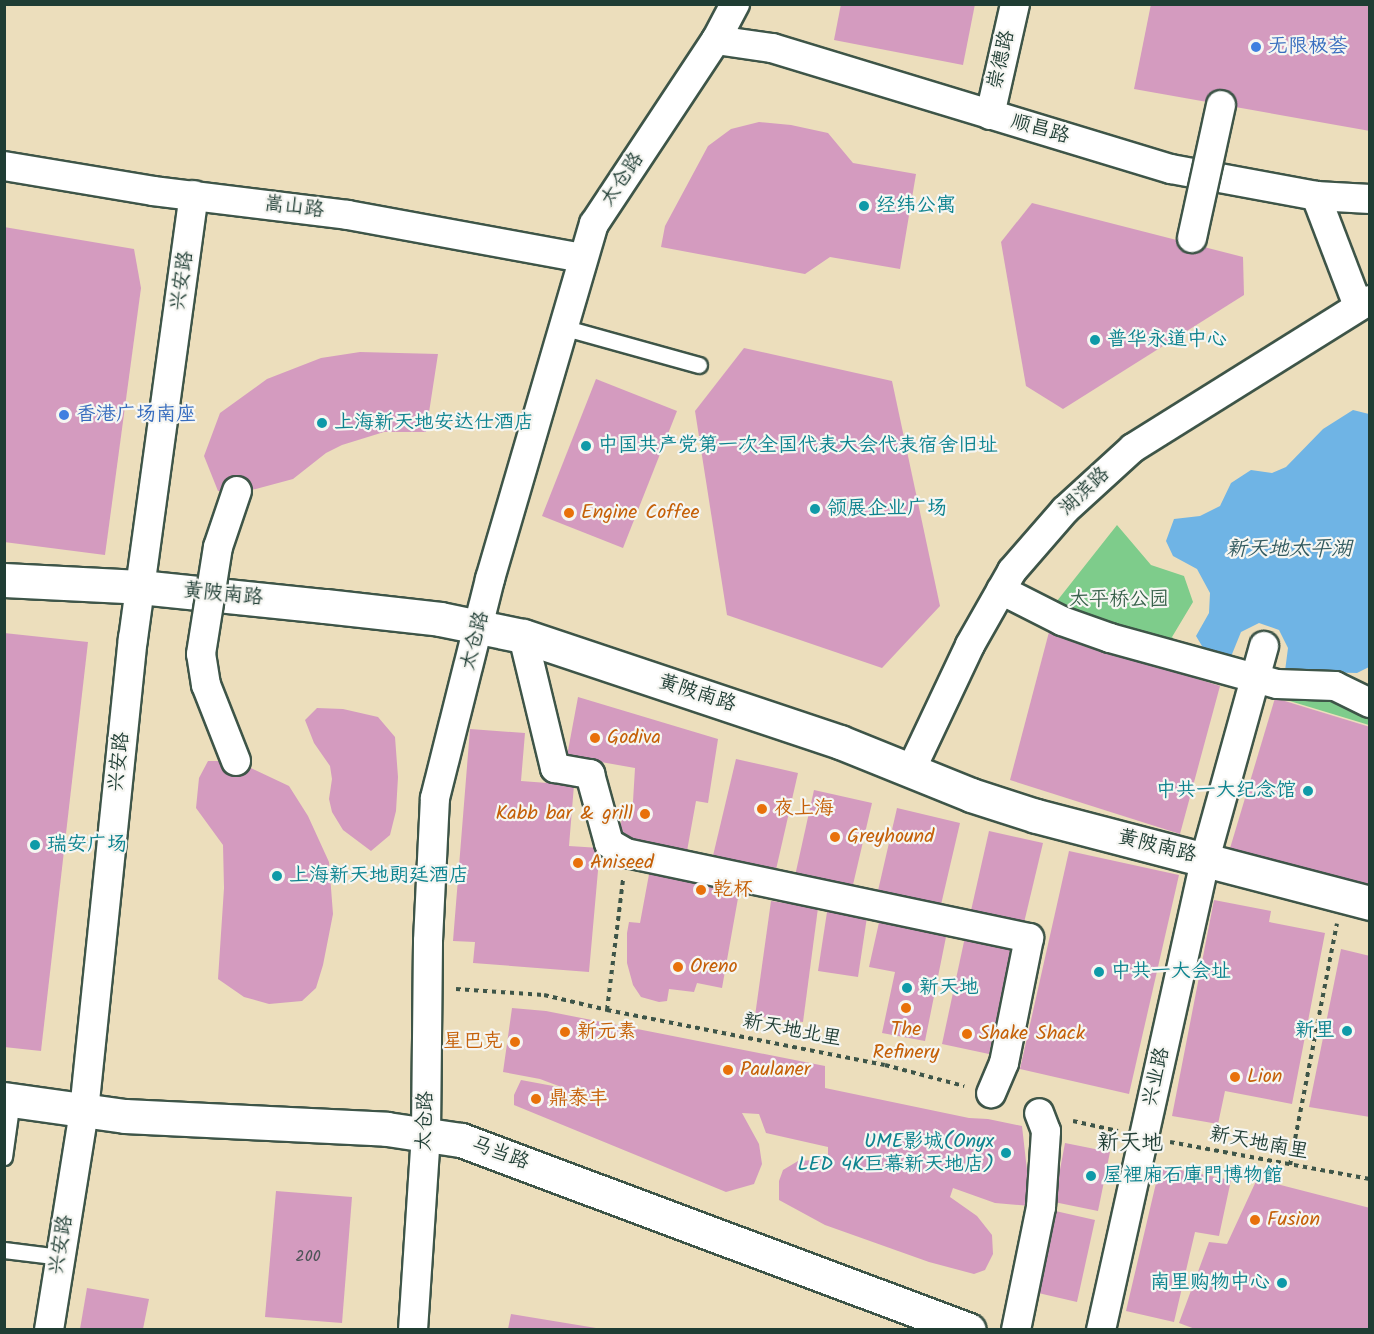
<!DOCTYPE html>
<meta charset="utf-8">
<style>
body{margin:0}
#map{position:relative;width:1374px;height:1334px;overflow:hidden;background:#ecdebc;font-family:Kalam,"LXGW WenKai TC",sans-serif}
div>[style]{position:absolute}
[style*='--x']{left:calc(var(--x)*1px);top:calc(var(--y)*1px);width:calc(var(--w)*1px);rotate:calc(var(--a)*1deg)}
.green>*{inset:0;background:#7ecc8b}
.water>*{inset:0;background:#6fb4e5}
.building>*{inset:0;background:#d49bbf}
.path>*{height:4px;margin-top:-2px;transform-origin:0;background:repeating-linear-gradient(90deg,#3e5548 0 4.5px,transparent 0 9px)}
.roads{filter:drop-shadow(2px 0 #3e5548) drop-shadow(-2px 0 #3e5548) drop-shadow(0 2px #3e5548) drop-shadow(0 -2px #3e5548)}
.lane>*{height:15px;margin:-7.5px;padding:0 7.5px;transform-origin:7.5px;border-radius:7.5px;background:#fff}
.street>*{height:28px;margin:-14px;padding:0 14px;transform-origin:14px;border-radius:14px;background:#fff}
.secondary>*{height:33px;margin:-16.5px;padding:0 16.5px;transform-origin:16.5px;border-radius:16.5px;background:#fff}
.bridges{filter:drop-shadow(2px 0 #3e5548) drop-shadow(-2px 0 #3e5548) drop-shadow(0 2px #3e5548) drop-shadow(0 -2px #3e5548)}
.street-bridge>*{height:28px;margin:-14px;padding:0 14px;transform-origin:14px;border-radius:14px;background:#fff}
.dots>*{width:16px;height:16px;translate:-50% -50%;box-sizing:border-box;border:3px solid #f6f6f2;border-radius:50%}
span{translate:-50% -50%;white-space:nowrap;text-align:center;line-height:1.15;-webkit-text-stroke:4.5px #f6f6f2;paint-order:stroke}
.number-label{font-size:16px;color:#4c5457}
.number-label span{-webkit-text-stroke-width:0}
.shop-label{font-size:20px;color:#366cbe}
.left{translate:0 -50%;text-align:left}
.street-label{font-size:20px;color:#1f3d34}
.culture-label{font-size:20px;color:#0d838f}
.right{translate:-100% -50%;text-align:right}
.food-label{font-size:20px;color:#c56008}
.park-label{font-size:20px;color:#37614a}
.water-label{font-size:21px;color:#335b60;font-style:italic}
.quarter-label{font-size:22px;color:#1f3d34}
.frame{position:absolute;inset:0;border:6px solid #1f3d34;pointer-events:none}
</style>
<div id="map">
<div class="green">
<i style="clip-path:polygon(1117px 525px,1151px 565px,1184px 576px,1193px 602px,1172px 637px,1197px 668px,1369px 687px,1369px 725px,1038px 625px)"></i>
</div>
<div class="water">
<i style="clip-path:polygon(1353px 410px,1369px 414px,1369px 667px,1357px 673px,1285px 671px,1288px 648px,1279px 630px,1259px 623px,1241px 632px,1228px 664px,1205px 651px,1196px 636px,1209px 613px,1210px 593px,1197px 569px,1173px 556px,1166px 541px,1174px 519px,1200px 516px,1220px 506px,1231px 483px,1251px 470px,1272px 473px,1286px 467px,1323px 429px)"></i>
</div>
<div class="building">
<i style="clip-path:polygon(841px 4px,975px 4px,963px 65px,834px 40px)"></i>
<i style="clip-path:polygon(1151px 4px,1370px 4px,1370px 131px,1134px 89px)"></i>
<i style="clip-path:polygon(759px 122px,791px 125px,828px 133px,853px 163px,916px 174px,900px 269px,830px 257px,805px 274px,661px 247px,665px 226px,708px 146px,731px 129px)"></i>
<i style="clip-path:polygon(1032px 203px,1243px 257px,1244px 295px,1063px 409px,1026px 386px,1001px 242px)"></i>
<i style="clip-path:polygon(4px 227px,134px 249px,141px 288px,105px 555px,4px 542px)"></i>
<i style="clip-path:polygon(744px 348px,892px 381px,940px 606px,882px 668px,727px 615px,695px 411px)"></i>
<i style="clip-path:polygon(360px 352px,438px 354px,426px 432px,384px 432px,342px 445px,326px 453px,293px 479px,248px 491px,218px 491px,204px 456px,220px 413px,267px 379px,321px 358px)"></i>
<i style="clip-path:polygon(596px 379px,677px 411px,623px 548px,542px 516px)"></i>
<i style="clip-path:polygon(1049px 632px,1220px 686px,1180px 834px,1010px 780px)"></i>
<i style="clip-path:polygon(4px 633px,88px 642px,41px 1051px,4px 1047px)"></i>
<i style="clip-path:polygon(578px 697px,718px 739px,708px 803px,696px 801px,687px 851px,619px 840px,622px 816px,632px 818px,635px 768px,567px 756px)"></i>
<i style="clip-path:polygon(1275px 698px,1370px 727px,1370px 893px,1228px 855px)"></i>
<i style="clip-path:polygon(317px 708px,343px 709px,378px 717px,395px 737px,398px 777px,396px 811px,390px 835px,371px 851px,343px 830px,332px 812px,329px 799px,332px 779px,330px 766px,314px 743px,305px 720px)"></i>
<i style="clip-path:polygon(470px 729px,525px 733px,521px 781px,574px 785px,569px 846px,600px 848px,589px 972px,473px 963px,475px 942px,453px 941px)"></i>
<i style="clip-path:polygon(736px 759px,798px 773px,775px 874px,712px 860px)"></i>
<i style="clip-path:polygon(208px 761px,236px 761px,289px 786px,308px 816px,329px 862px,333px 914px,323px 965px,316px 988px,302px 1001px,269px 1004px,244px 997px,218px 979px,224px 888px,223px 845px,196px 808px,199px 778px)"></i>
<i style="clip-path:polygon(814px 790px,872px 803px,852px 889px,795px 876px)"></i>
<i style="clip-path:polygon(897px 808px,960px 823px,940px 909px,877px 895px)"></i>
<i style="clip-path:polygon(989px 831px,1043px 843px,1023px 927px,970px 915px)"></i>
<i style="clip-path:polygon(1069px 851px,1179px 875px,1129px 1094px,1020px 1069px)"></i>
<i style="clip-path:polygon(650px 869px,740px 887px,722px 988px,697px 983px,694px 992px,669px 989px,667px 1001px,659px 1002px,641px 997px,633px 985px,627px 963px,627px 933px,629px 922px,640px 923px)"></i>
<i style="clip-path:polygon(1214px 900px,1271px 911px,1269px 922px,1325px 933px,1292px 1104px,1225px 1091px,1218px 1124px,1172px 1116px)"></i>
<i style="clip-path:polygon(771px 901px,818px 908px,803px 1022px,755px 1016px)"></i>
<i style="clip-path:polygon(827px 912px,867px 917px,858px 977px,818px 971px)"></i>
<i style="clip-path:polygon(880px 918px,947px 932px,925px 1041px,882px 1033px,895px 972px,869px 967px)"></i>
<i style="clip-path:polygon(965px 937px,1012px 947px,989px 1054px,942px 1044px)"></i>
<i style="clip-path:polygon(1341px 949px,1370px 956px,1370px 1117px,1309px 1107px)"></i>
<i style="clip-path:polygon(512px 1008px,546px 1011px,825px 1066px,825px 1088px,969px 1118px,988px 1119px,1022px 1126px,1031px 1206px,995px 1203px,953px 1188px,950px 1197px,977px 1216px,992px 1235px,993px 1254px,985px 1270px,974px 1274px,929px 1262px,825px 1225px,779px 1200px,779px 1181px,783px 1170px,798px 1161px,828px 1159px,828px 1147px,766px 1133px,759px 1114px,742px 1113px,759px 1144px,762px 1164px,754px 1184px,726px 1192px,514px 1105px,514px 1095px,521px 1080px,564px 1088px,540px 1079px,503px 1072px)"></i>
<i style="clip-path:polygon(1065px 1143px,1110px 1152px,1098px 1211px,1054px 1202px)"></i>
<i style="clip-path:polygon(1160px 1166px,1231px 1180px,1219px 1236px,1195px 1232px,1174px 1322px,1126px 1311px)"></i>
<i style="clip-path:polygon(1257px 1179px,1370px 1208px,1370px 1329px,1195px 1329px,1179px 1323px,1209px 1242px,1227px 1244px)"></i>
<i style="clip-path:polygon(276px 1191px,352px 1197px,342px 1323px,265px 1317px)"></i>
<i style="clip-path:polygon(1051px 1210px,1095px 1220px,1077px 1302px,1034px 1292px)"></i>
<i style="clip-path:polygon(87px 1288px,149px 1299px,143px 1329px,80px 1329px)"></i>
<i style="clip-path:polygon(511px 1314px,596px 1328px,596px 1329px,508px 1329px)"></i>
</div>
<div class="path">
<i style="--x:456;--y:989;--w:88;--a:3.9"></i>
<i style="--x:544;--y:995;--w:65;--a:13.4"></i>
<i style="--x:607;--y:1010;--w:283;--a:11.2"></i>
<i style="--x:885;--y:1065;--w:82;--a:14.9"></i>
<i style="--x:607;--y:1010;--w:131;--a:-83"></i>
<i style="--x:1073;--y:1121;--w:46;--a:12.5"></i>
<i style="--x:1170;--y:1142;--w:203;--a:10.5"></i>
<i style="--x:1290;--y:1165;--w:246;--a:-79"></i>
</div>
<div class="roads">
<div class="lane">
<i style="--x:562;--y:327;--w:142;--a:15.5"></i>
<i style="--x:4;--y:1157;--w:58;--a:-82"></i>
<i style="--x:4;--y:1250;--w:56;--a:7.1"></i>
</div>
<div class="street">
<i style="--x:716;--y:40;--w:57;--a:8.1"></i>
<i style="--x:772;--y:48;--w:417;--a:16.9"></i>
<i style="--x:1171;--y:169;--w:147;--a:10.5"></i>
<i style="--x:1316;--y:196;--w:54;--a:3.2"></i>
<i style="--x:990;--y:115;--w:114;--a:-77.3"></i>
<i style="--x:4;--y:166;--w:151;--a:9.5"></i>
<i style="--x:153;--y:191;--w:196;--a:7"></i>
<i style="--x:348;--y:215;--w:238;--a:10.4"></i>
<i style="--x:1316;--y:196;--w:118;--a:69.1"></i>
<i style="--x:1001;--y:590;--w:68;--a:26.9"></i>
<i style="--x:1062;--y:621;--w:51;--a:19.5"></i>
<i style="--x:1110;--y:638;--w:173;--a:15.4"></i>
<i style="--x:1277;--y:684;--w:58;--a:2"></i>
<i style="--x:1335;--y:686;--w:39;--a:26"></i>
<i style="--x:523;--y:636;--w:136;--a:76.4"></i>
<i style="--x:555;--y:768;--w:36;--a:10"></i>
<i style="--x:590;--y:774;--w:72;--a:74.6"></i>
<i style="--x:609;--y:843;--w:20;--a:30"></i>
<i style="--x:626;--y:853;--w:412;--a:11.9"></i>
<i style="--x:1029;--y:938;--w:127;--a:101.3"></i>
<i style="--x:1004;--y:1063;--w:33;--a:113"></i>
<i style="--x:911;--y:770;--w:138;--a:-64.7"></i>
<i style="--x:970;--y:645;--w:85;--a:-60.4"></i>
<i style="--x:1012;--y:571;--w:81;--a:-49"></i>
<i style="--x:1065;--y:510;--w:92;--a:-42.4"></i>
<i style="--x:1133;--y:448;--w:279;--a:-32"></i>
<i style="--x:49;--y:1330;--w:222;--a:-80.9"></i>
<i style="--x:84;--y:1111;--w:475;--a:-84.1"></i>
<i style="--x:133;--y:639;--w:448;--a:-82.2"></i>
<i style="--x:413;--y:1330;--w:196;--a:-86.2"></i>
<i style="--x:426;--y:1134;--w:193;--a:-89.4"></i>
<i style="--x:428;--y:941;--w:143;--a:-87.2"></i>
<i style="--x:435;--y:798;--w:226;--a:-75.9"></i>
<i style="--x:490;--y:579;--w:370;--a:-73.7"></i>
<i style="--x:594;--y:224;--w:221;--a:-56.5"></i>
<i style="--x:716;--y:40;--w:41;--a:-62.2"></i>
<i style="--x:1016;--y:1330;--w:126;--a:-78.5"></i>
<i style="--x:1041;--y:1207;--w:76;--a:-86.2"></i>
<i style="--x:1046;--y:1131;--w:19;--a:-111"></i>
<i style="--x:1101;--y:1330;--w:482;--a:-77.5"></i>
<i style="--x:1205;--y:859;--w:221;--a:-74.5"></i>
</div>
<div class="secondary">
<i style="--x:4;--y:580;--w:136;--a:2.9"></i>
<i style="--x:140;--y:587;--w:186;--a:5.9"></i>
<i style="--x:325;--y:606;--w:116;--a:6.4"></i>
<i style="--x:440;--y:619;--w:85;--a:11.6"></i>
<i style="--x:523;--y:636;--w:334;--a:18.5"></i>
<i style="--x:840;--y:742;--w:141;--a:22"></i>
<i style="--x:971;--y:795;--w:68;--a:17.9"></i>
<i style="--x:1036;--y:816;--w:345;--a:14.6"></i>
<i style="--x:4;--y:1099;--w:122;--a:8"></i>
<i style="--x:125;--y:1116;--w:262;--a:2.8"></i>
<i style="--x:387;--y:1129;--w:75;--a:8.5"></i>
<i style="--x:461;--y:1140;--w:542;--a:20.51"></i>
</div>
</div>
<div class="bridges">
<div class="street-bridge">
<i style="--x:1192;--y:238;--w:136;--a:-77.7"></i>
<i style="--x:236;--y:761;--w:82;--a:-111.5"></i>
<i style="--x:206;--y:685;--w:31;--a:-99"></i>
<i style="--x:201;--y:654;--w:108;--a:-81"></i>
<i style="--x:218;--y:547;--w:59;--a:-71.3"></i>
</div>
</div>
<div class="dots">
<i style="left:1256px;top:47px;background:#3f7fe0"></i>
<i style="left:864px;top:206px;background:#0f9aa8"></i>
<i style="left:1095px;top:340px;background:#0f9aa8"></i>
<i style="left:64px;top:415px;background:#3f7fe0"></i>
<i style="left:322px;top:423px;background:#0f9aa8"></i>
<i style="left:586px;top:446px;background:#0f9aa8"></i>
<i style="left:815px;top:509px;background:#0f9aa8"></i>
<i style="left:569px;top:513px;background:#e8710a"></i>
<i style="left:595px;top:738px;background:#e8710a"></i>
<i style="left:1308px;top:791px;background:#0f9aa8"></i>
<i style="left:762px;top:809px;background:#e8710a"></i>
<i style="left:645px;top:814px;background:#e8710a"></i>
<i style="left:835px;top:837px;background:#e8710a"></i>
<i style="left:35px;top:845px;background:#0f9aa8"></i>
<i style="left:578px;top:863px;background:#e8710a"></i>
<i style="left:277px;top:876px;background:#0f9aa8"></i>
<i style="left:701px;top:890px;background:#e8710a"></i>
<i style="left:678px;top:967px;background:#e8710a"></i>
<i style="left:1099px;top:972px;background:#0f9aa8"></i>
<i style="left:907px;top:988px;background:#0f9aa8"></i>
<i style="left:906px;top:1008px;background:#e8710a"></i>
<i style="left:1347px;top:1031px;background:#0f9aa8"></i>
<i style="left:565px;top:1032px;background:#e8710a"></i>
<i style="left:967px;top:1034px;background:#e8710a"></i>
<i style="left:515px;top:1042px;background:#e8710a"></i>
<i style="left:728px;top:1070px;background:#e8710a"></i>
<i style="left:1235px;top:1077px;background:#e8710a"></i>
<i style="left:536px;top:1099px;background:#e8710a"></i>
<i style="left:1006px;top:1153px;background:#0f9aa8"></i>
<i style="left:1091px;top:1176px;background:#0f9aa8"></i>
<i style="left:1255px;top:1220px;background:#e8710a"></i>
<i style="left:1282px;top:1283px;background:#0f9aa8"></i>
</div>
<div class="number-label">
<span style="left:308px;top:1257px">200</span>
</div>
<div class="shop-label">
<span class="left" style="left:1268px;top:47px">无限极荟</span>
<span class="left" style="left:76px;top:415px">香港广场南座</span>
</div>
<div class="street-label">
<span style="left:1002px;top:60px;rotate:-77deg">崇德路</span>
<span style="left:1040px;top:130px;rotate:16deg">顺昌路</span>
<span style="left:623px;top:180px;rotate:-56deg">太仓路</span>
<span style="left:294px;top:208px;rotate:7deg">嵩山路</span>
<span style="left:183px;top:281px;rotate:-82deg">兴安路</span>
<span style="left:1085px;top:492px;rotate:-43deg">湖滨路</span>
<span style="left:223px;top:595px;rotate:6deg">黄陂南路</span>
<span style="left:476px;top:641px;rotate:-76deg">太仓路</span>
<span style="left:697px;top:694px;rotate:18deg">黄陂南路</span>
<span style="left:120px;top:762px;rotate:-84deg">兴安路</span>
<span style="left:1157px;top:847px;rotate:14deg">黄陂南路</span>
<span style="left:792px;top:1031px;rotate:11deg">新天地北里</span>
<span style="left:1157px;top:1077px;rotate:-77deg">兴业路</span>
<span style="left:426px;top:1121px;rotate:-88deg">太仓路</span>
<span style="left:1259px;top:1144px;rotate:11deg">新天地南里</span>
<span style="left:500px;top:1154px;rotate:20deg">马当路</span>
<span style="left:62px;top:1245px;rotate:-81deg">兴安路</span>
</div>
<div class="culture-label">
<span class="left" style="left:876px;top:206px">经纬公寓</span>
<span class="left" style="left:1107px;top:340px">普华永道中心</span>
<span class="left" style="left:334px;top:423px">上海新天地安达仕酒店</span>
<span class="left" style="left:598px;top:446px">中国共产党第一次全国代表大会代表宿舍旧址</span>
<span class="left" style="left:827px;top:509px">领展企业广场</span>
<span class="right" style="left:1296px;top:791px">中共一大纪念馆</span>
<span class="left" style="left:47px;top:845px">瑞安广场</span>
<span class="left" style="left:289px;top:876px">上海新天地朗廷酒店</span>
<span class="left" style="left:1111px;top:972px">中共一大会址</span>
<span class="left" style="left:919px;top:988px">新天地</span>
<span class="right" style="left:1335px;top:1031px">新里</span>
<span class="right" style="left:994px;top:1154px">UME影城(Onyx<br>LED 4K巨幕新天地店)</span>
<span class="left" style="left:1103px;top:1176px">屋裡廂石庫門博物館</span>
<span class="right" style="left:1270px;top:1283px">南里购物中心</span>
</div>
<div class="food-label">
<span class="left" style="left:581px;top:513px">Engine Coffee</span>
<span class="left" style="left:607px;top:738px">Godiva</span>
<span class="left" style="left:774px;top:809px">夜上海</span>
<span class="right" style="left:633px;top:814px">Kabb bar &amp; grill</span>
<span class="left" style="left:847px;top:837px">Greyhound</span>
<span class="left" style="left:590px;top:863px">Aniseed</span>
<span class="left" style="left:713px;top:890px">乾杯</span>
<span class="left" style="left:690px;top:967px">Oreno</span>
<span style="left:906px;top:1042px">The<br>Refinery</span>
<span class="left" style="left:577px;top:1032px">新元素</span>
<span class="left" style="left:979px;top:1034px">Shake Shack</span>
<span class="right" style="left:503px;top:1042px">星巴克</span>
<span class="left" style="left:740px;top:1070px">Paulaner</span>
<span class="left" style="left:1247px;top:1077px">Lion</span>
<span class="left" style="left:548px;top:1099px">鼎泰丰</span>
<span class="left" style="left:1267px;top:1220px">Fusion</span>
</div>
<div class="park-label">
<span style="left:1119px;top:600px">太平桥公园</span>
</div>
<div class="water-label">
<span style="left:1289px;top:550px">新天地太平湖</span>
</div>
<div class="quarter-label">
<span style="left:1130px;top:1144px">新天地</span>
</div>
<div class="frame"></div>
</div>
